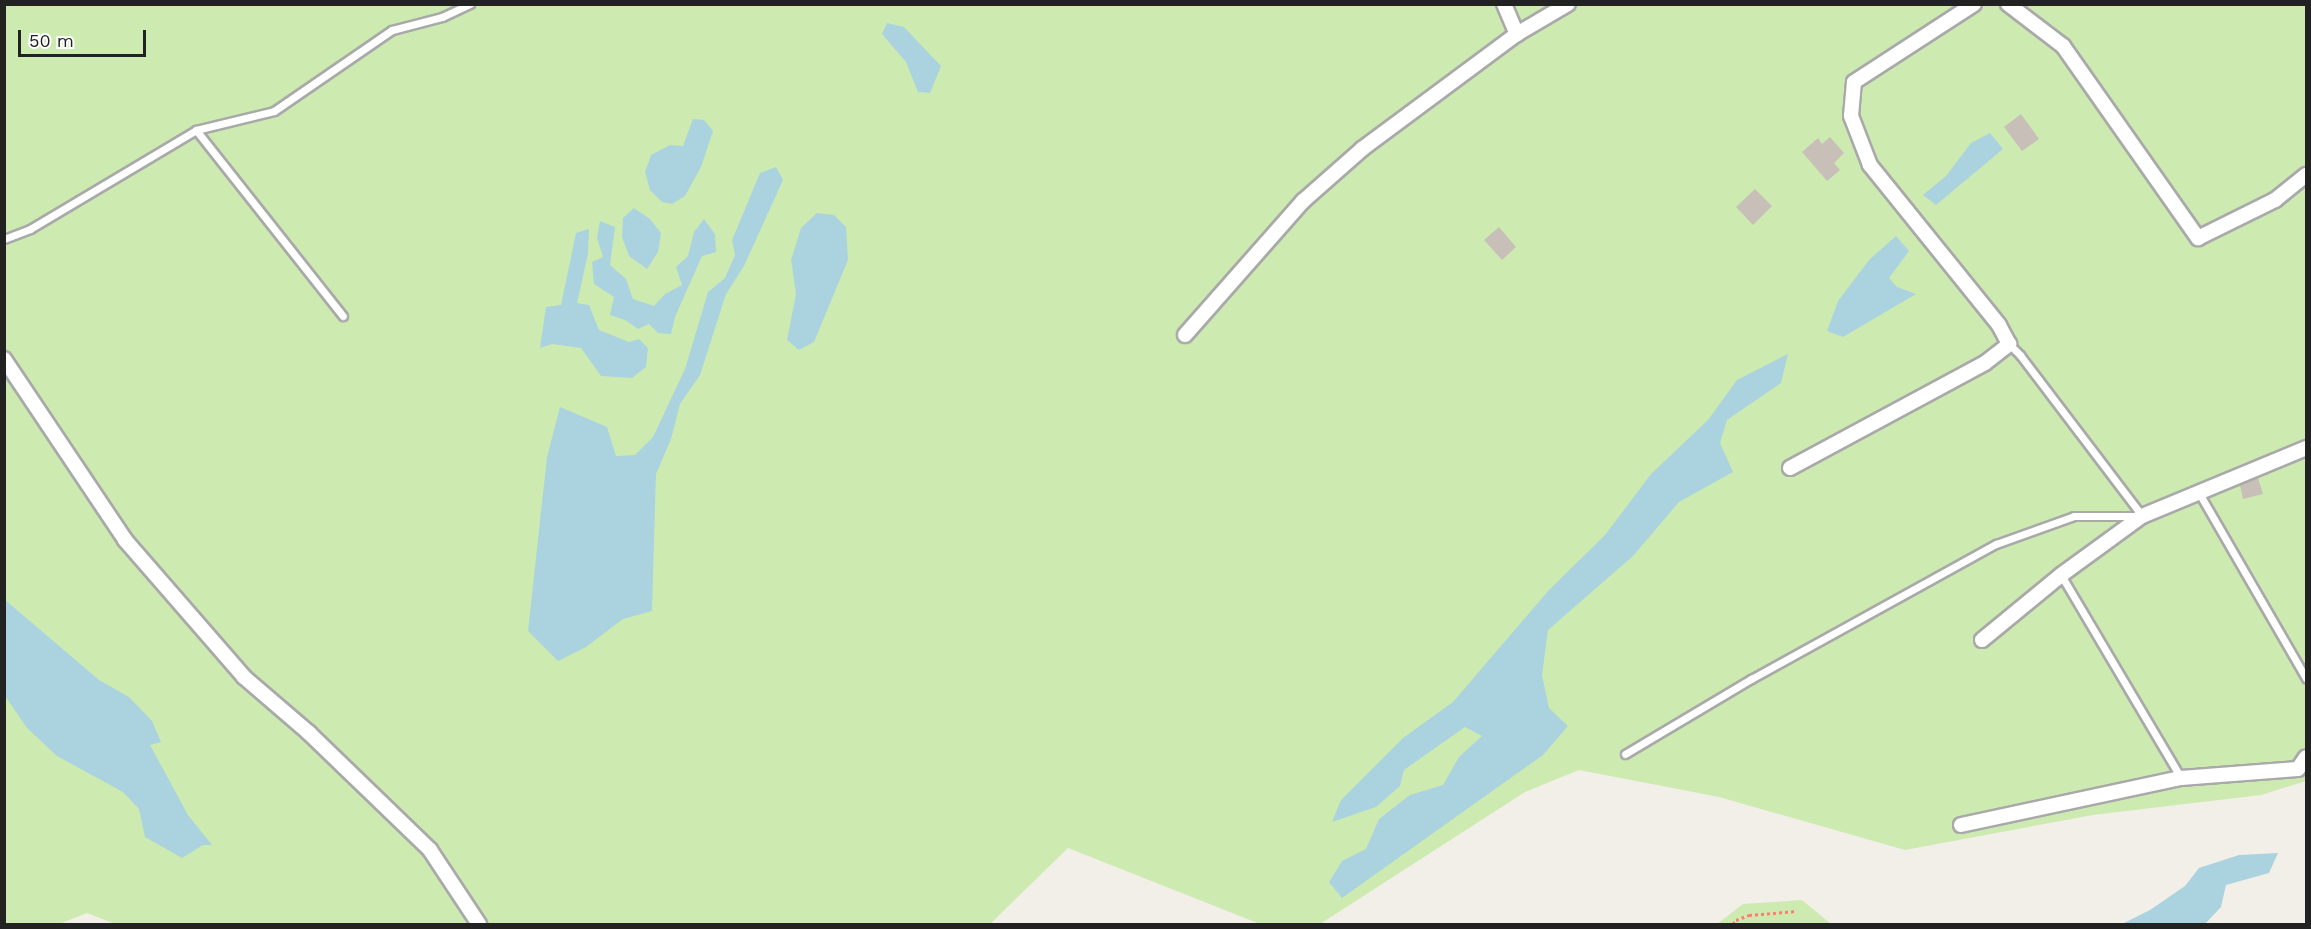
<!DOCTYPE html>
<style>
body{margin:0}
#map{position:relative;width:2311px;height:929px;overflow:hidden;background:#f2efe9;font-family:"Work Sans",sans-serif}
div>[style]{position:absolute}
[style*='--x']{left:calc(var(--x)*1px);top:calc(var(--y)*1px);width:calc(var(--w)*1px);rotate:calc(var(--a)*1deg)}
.grass>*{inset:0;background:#cdebb0}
.water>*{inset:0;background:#aad3df}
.building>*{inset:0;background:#c7bfb8}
.path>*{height:3px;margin-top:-1.5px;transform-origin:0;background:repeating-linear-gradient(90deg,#fa8072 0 3px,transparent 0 6px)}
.roads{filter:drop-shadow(2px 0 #a9a9a9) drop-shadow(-2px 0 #a9a9a9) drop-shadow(0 2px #a9a9a9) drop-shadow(0 -2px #a9a9a9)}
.service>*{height:7px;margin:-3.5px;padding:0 3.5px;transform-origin:3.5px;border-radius:3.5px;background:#fff}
.minor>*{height:14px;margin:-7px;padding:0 7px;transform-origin:7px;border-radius:7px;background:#fff}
span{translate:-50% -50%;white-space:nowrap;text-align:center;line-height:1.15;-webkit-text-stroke:5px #fff;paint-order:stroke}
.frame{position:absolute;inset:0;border:6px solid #222;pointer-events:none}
.scale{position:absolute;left:18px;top:30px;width:128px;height:27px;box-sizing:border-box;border:3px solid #222;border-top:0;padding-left:8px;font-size:18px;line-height:21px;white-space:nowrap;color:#222;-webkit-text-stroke:4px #fff;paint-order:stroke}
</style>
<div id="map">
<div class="grass">
<i style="clip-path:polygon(5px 5px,2306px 5px,2306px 781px,2261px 795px,2093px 815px,1905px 850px,1719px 797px,1579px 770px,1525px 792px,1320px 924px,1260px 924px,1068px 848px,990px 924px,115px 924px,87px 913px,59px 924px,5px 924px)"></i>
<i style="clip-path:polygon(1802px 900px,1831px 924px,1717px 924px,1743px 904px)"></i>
</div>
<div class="water">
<i style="clip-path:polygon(887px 23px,904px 27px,941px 66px,930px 93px,918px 92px,906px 62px,882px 34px)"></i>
<i style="clip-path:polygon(693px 119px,704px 120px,713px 131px,701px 167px,685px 196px,672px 204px,662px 202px,650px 190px,645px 172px,651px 155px,670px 145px,683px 146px)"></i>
<i style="clip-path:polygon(1990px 133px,2003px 149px,1936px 205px,1923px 195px,1946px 176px,1971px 143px)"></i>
<i style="clip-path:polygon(776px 167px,783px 180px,744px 266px,726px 294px,700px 375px,680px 404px,671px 439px,656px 474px,652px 611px,623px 619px,586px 647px,558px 661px,528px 631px,547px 457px,560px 407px,607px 427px,616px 456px,635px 455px,653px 437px,685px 369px,708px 292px,725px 278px,735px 255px,732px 240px,760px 173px)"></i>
<i style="clip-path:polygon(634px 208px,650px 219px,661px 233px,658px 252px,647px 269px,629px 256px,622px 237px,623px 218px)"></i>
<i style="clip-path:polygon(817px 213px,834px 215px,846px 227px,848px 260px,814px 342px,799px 350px,787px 340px,796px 294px,791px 260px,801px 228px)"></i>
<i style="clip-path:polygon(704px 219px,715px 234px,716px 252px,702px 256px,675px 317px,671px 334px,658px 333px,649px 324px,638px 329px,625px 320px,610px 315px,614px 297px,594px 284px,592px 262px,603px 257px,597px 238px,600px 221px,615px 227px,610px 265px,626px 279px,633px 299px,654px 306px,665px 294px,682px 285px,676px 267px,688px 256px,694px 232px)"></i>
<i style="clip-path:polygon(589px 229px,588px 254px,577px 303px,589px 305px,599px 330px,629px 342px,639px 339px,648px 348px,646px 367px,632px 378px,601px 376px,581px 348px,552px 344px,540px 348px,546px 307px,561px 305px,576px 233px)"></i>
<i style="clip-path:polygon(1896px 236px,1909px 251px,1889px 278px,1897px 287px,1916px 294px,1843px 337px,1827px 331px,1838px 301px,1869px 260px)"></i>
<i style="clip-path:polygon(1788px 354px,1781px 383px,1727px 420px,1720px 443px,1733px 472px,1679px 502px,1633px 556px,1548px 630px,1542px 675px,1549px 708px,1568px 726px,1543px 755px,1342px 898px,1329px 882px,1342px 861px,1366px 849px,1379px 819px,1410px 795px,1443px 785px,1459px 757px,1482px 736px,1465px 727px,1404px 770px,1400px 786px,1376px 807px,1332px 822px,1341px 800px,1403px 738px,1453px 702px,1549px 590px,1605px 535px,1651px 474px,1708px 420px,1737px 380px)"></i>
<i style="clip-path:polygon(4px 599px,99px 680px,129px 697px,152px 721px,161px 742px,150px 745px,188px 815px,212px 845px,203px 845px,182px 858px,145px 837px,139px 809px,123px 792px,57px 756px,27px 728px,5px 696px)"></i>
<i style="clip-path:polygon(2278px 853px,2269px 873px,2226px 885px,2221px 907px,2205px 924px,2122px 924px,2150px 910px,2185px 886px,2199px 868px,2239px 855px)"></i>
</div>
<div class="building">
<i style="clip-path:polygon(2021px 114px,2039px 139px,2022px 151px,2004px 127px)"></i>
<i style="clip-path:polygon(1830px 137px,1844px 153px,1834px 163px,1840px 170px,1827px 181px,1802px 152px,1818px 138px,1822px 144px)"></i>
<i style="clip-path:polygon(1755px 189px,1772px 206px,1753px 225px,1736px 207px)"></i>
<i style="clip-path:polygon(1499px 227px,1516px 247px,1502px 260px,1484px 240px)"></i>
<i style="clip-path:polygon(2258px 478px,2263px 494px,2243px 499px,2240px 485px)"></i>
</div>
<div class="path">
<i style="--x:1733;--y:924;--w:5;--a:-53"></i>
<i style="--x:1736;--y:920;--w:14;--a:-21"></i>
<i style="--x:1749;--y:915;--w:48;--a:-4.8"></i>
</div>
<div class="roads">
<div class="service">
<i style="--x:196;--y:130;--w:237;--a:51.7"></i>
<i style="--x:4;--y:239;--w:28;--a:-21"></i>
<i style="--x:30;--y:229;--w:193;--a:-30.8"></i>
<i style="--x:196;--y:130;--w:80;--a:-13.7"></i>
<i style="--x:274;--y:111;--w:143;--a:-34.5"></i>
<i style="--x:392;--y:30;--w:52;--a:-14.6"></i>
<i style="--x:442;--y:17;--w:31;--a:-25"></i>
<i style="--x:2009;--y:344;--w:16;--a:45"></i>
<i style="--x:2020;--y:355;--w:202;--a:52.8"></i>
<i style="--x:2199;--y:493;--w:214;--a:60"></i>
<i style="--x:2061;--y:575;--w:236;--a:59.4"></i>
<i style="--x:1625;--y:754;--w:147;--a:-30.8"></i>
<i style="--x:1751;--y:679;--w:280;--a:-28.9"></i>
<i style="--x:1996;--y:544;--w:83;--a:-19.7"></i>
<i style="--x:2074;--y:516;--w:65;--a:0"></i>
</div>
<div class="minor">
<i style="--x:1504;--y:4;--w:33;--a:67"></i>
<i style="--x:2008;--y:4;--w:69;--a:37.4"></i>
<i style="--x:2063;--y:46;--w:235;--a:54.9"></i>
<i style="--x:2198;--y:238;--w:86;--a:-26.3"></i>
<i style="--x:2275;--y:200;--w:40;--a:-39"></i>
<i style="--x:1185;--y:335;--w:179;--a:-48.6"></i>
<i style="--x:1303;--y:201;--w:79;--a:-41.4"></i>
<i style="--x:1362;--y:149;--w:193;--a:-36.6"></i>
<i style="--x:1517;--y:34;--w:59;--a:-30.5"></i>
<i style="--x:4;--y:359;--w:218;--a:56.2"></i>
<i style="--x:125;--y:540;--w:181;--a:49"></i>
<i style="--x:244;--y:677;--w:86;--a:40.7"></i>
<i style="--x:309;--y:733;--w:168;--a:44"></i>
<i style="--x:430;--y:850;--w:89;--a:56.5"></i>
<i style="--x:1790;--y:468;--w:221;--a:-28.3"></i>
<i style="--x:1985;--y:363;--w:31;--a:-38"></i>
<i style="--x:2009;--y:344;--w:21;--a:-118"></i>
<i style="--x:1999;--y:325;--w:206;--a:-128.9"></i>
<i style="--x:1870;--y:165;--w:53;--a:-111.2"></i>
<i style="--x:1851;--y:116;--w:34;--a:-85"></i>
<i style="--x:1854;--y:82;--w:143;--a:-33"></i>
<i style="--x:1982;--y:640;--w:102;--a:-39.4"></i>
<i style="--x:2061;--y:575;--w:100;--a:-36.1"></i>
<i style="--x:2142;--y:516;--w:178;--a:-22.5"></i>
<i style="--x:1961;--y:825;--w:225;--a:-12.1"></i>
<i style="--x:2181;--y:778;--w:117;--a:-4.4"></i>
<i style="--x:2298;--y:769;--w:14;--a:-56"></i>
</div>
</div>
<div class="frame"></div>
<div class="scale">50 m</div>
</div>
